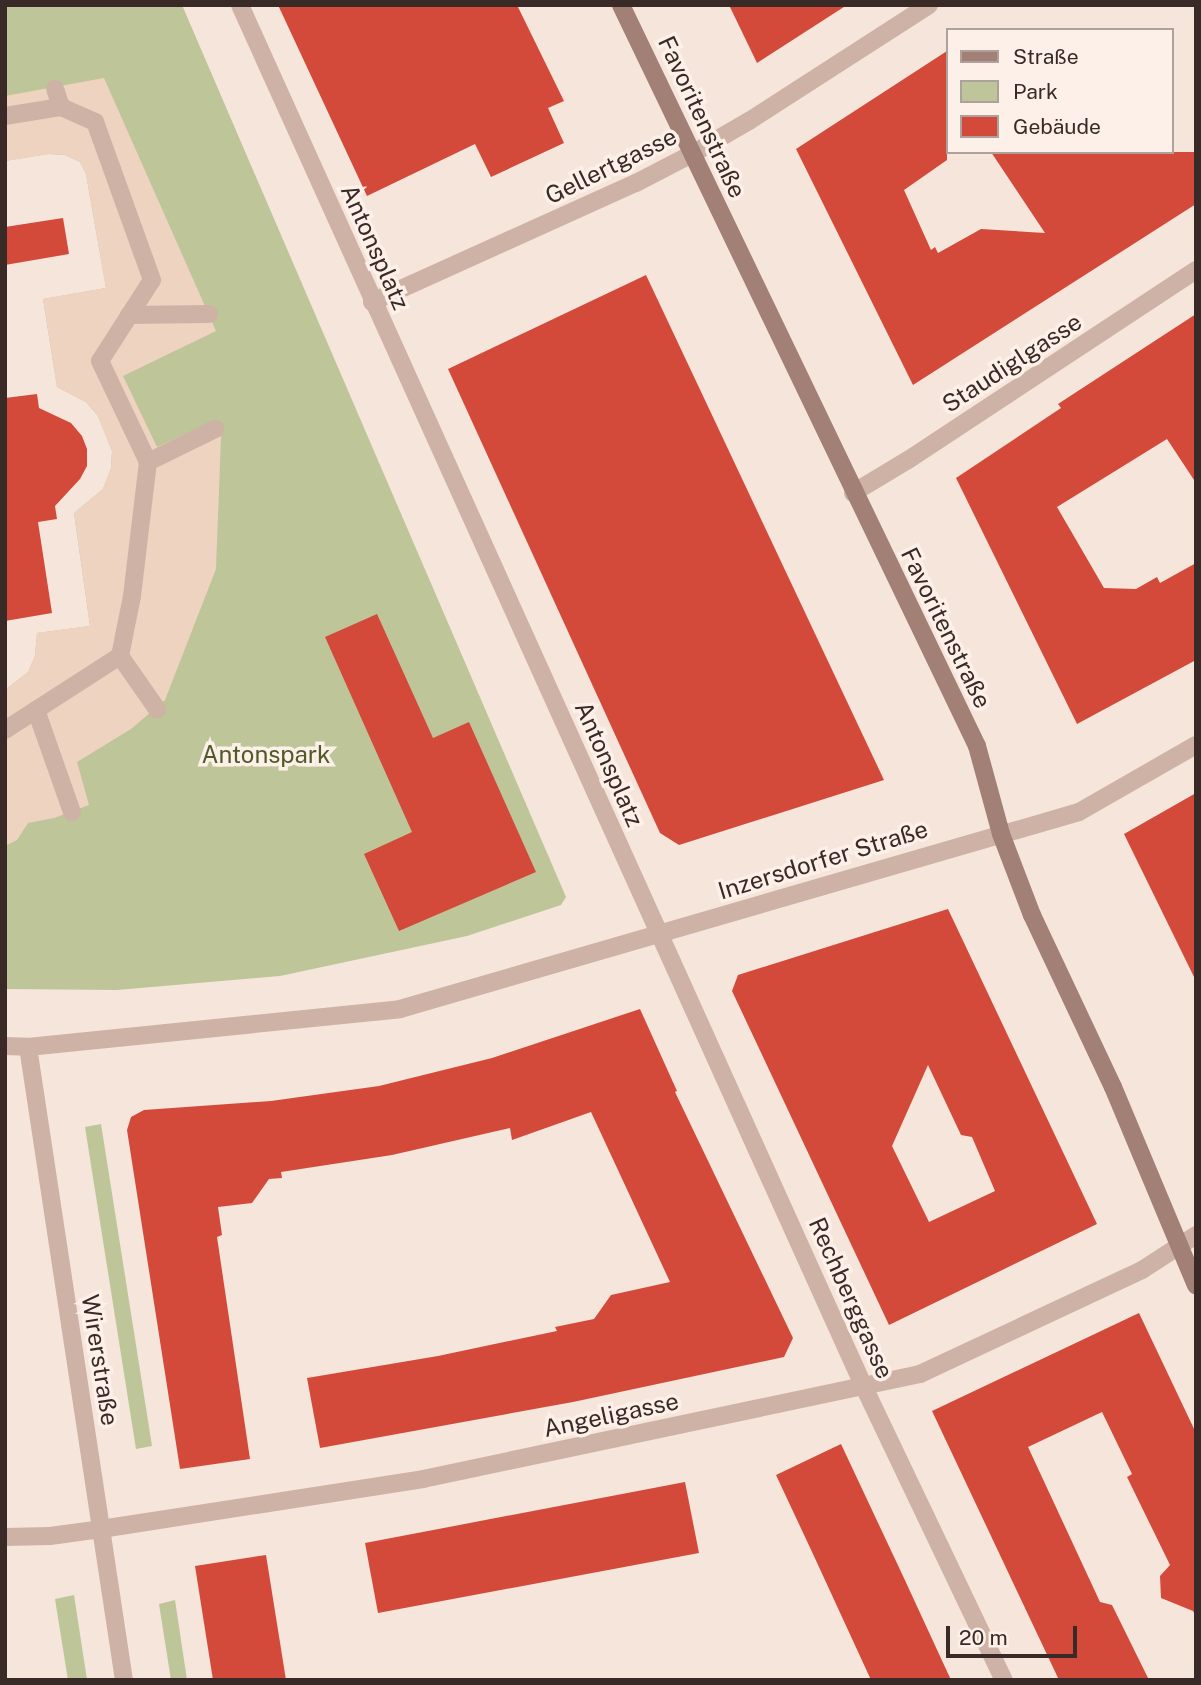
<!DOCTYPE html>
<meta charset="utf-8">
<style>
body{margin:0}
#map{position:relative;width:1201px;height:1685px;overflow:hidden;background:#f5e5db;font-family:"Public Sans",sans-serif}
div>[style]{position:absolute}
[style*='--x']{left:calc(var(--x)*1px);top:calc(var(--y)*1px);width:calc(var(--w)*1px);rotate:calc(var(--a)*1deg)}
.green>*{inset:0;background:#bdc599}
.plaza>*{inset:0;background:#eed3c0}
.building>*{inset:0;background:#d34a3b}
.pedestrian>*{height:18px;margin:-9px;padding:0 9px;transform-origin:9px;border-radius:9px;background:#ceb2a5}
.minor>*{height:18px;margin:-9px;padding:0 9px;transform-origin:9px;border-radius:9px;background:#ceb2a5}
.tertiary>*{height:18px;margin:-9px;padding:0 9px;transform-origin:9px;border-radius:9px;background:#ceb2a5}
.secondary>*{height:18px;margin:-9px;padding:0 9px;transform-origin:9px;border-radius:9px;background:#a28076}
span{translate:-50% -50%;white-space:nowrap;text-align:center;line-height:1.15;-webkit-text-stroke:7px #fcf0e8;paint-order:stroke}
.street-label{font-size:24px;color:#392a27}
.park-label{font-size:24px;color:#4f5a28}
.frame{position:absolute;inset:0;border:7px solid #392a27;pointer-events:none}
.legend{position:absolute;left:946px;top:28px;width:228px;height:126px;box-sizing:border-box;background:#fcf0e8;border:2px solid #aea19b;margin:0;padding:9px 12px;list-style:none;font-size:21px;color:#392a27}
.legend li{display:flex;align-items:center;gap:14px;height:35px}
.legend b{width:35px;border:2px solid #aea19b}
.scale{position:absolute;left:946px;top:1626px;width:131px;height:32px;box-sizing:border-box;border:4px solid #392a27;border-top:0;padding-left:9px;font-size:21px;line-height:24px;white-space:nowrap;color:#392a27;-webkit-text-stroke:5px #fcf0e8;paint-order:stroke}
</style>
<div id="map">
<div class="green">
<i style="clip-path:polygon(5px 5px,182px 5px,566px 897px,561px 905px,467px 936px,280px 976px,117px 990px,5px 989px,5px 690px,28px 672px,35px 656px,37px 633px,90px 626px,74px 513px,103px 489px,111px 468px,112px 451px,98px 416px,86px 402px,57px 387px,43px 299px,106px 288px,86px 174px,80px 162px,65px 155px,48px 154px,5px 161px)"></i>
<i style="clip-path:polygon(101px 1124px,152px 1446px,136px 1449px,85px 1127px)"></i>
<i style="clip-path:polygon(74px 1595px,87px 1680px,68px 1680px,55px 1599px)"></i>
<i style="clip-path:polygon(175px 1600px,187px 1680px,171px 1680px,159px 1604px)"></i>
</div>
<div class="plaza">
<i style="clip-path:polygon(104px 78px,216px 331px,123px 376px,157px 447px,211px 422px,221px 437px,216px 569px,165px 700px,131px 729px,77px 762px,89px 805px,54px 818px,28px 823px,17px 840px,5px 846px,5px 690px,28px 672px,35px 656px,37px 633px,90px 626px,74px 513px,103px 489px,111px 468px,112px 451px,98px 416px,86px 402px,57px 387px,43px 299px,106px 288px,86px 174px,80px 162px,65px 155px,48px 154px,5px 161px,5px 96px)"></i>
</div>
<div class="building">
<i style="clip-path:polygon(278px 5px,517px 5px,564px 101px,548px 108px,564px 143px,491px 177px,475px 144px,367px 196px)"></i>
<i style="clip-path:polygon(729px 5px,847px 5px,757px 63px)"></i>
<i style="clip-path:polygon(947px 51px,947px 160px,904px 190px,931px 250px,935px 247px,938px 253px,981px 229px,1045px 233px,991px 152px,1196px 152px,1196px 204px,913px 385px,796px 149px)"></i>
<i style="clip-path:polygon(63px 218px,69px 254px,5px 265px,5px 227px)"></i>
<i style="clip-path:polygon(646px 275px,884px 780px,679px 845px,660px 833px,448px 369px)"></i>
<i style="clip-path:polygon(1196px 314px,1196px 483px,1167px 439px,1057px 507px,1104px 588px,1136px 589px,1157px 577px,1160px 583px,1196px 563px,1196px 660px,1077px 724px,956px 478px,1061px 408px,1058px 404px)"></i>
<i style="clip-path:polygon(37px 394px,39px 408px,71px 423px,82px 436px,87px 449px,87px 466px,80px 479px,55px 506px,57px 519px,38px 522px,52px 613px,5px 621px,5px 398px)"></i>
<i style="clip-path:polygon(377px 614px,433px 738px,469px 722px,536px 872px,399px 931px,364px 854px,412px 832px,325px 637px)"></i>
<i style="clip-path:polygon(1196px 793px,1196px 981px,1124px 834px)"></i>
<i style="clip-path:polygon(evenodd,948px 909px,1097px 1224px,889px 1325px,732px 991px,738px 975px,948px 909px,928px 1065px,961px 1135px,972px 1137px,995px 1191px,929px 1222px,892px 1146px,928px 1065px)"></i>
<i style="clip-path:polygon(640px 1009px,677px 1091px,675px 1092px,793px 1338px,784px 1357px,573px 1402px,320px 1448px,307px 1378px,438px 1356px,557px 1331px,555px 1327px,594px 1319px,611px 1295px,670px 1282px,591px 1112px,512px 1140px,510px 1128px,392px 1155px,281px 1172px,282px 1178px,269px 1179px,252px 1203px,218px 1207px,222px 1235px,217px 1237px,250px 1459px,180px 1469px,127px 1130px,131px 1117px,144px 1110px,271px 1101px,379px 1086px,492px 1058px)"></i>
<i style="clip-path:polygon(1139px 1313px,1196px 1433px,1196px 1617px,1193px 1611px,1161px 1598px,1160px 1576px,1170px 1565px,1127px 1477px,1132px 1474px,1102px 1412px,1028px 1447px,1100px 1602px,1112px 1605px,1149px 1680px,1059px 1680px,932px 1411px)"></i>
<i style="clip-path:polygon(841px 1444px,903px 1576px,951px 1680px,871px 1680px,813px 1554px,776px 1475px)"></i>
<i style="clip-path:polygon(685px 1482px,699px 1553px,378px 1613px,365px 1543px)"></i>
<i style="clip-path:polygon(266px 1555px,286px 1680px,213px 1680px,195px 1566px)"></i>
</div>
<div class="pedestrian">
<i style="--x:5;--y:116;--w:57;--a:-9.1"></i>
<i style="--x:61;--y:107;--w:19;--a:-108"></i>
<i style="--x:129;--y:315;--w:80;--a:-0.7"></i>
<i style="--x:148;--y:462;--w:75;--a:-26.2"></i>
<i style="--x:120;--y:656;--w:65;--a:55.1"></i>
<i style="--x:36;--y:710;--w:108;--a:70.6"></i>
<i style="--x:5;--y:730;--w:137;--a:-32.8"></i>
<i style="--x:120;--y:656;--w:61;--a:-78.7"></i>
<i style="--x:132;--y:596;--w:135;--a:-83.2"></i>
<i style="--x:148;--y:462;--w:112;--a:-115.4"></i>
<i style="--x:100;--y:361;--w:96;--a:-57.3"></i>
<i style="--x:152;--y:280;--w:168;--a:-109.8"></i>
<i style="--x:95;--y:122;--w:37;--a:-156"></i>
</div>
<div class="minor">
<i style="--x:240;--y:5;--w:1516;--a:65.7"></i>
<i style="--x:864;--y:1387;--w:325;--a:64.5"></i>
<i style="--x:372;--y:302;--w:290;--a:-24.3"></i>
<i style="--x:636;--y:183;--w:63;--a:-27.4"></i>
<i style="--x:692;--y:154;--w:66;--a:-30.1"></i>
<i style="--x:749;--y:121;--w:214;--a:-32.8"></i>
<i style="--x:853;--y:493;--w:64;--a:-31"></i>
<i style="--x:908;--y:460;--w:345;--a:-33.4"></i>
<i style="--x:28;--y:1047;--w:640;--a:81.38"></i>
<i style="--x:5;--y:1537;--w:45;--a:-1.3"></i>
<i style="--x:50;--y:1536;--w:51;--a:-7.8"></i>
<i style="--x:101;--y:1529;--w:326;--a:-8.8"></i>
<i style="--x:423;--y:1479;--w:508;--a:-11.93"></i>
<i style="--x:920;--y:1374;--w:245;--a:-25.1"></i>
<i style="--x:1142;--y:1270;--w:64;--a:-32.9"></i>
</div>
<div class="tertiary">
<i style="--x:5;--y:1046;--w:23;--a:2"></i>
<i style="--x:28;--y:1047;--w:374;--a:-5.8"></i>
<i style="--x:400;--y:1009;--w:707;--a:-16.18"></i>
<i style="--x:1079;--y:812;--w:135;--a:-29.8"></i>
</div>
<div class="secondary">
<i style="--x:621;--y:5;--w:822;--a:64.34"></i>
<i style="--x:977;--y:746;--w:91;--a:74.7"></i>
<i style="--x:1001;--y:834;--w:87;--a:69.1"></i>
<i style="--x:1032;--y:915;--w:190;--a:64.8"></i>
<i style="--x:1113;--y:1087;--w:215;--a:67.3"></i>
</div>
<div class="street-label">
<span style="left:702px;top:117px;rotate:65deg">Favoritenstraße</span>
<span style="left:611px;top:166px;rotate:-26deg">Gellertgasse</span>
<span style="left:375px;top:247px;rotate:66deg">Antonsplatz</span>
<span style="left:1012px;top:363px;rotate:-33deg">Staudiglgasse</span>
<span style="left:946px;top:628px;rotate:64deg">Favoritenstraße</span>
<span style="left:609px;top:764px;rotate:66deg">Antonsplatz</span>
<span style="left:823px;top:860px;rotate:-17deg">Inzersdorfer Straße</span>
<span style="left:851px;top:1298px;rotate:66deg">Rechberggasse</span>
<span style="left:100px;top:1360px;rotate:81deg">Wirerstraße</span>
<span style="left:611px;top:1415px;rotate:-12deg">Angeligasse</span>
</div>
<div class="park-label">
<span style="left:266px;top:755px">Antonspark</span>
</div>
<div class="frame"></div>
<ul class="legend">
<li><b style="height:9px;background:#a28076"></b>Straße</li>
<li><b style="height:19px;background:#bdc599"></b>Park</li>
<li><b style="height:19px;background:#d34a3b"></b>Gebäude</li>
</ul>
<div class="scale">20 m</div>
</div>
